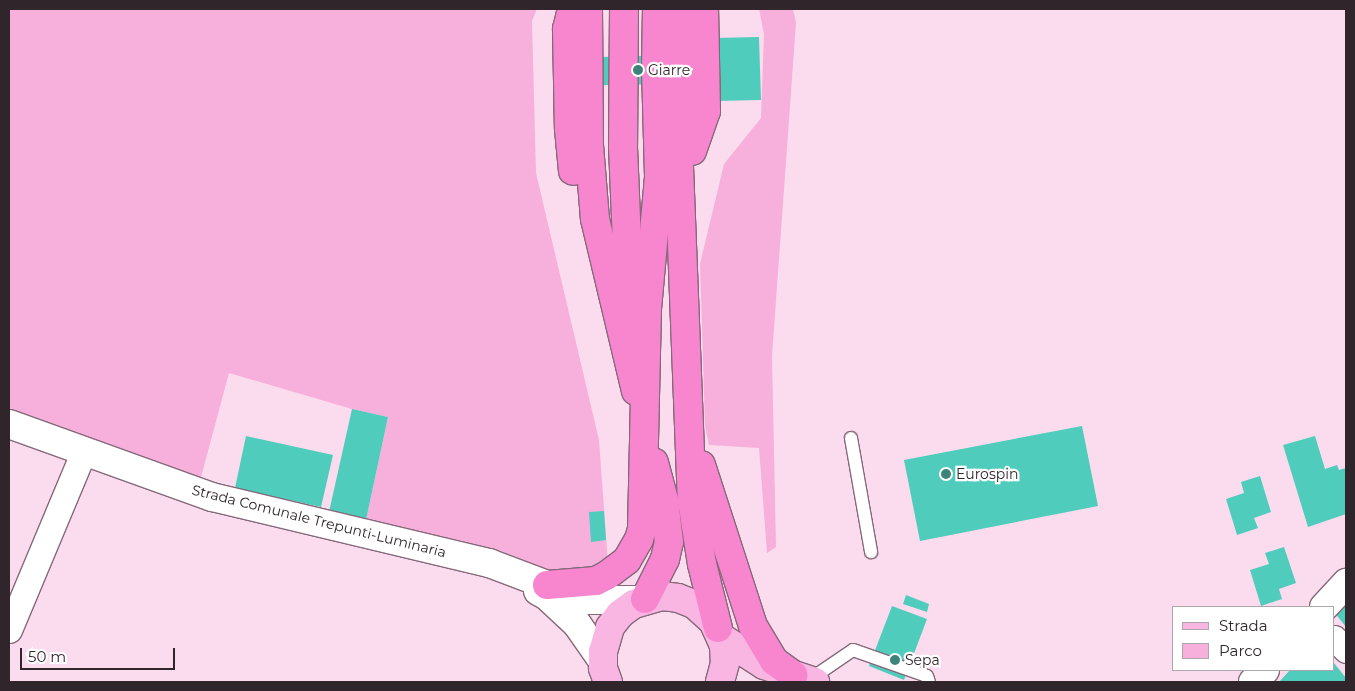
<!DOCTYPE html>
<style>
body{margin:0}
#map{position:relative;width:1355px;height:691px;overflow:hidden;background:#fbdcee;font-family:Montserrat,sans-serif}
div>[style]{position:absolute}
[style*='--x']{left:calc(var(--x)*1px);top:calc(var(--y)*1px);width:calc(var(--w)*1px);rotate:calc(var(--a)*1deg)}
.green>*{inset:0;background:#f7b0db}
.building>*{inset:0;background:#4fccbb}
.roads{filter:drop-shadow(1px 0 #85697a) drop-shadow(-1px 0 #85697a) drop-shadow(0 1px #85697a) drop-shadow(0 -1px #85697a)}
.lane>*{height:12px;margin:-6px;padding:0 6px;transform-origin:6px;border-radius:6px;background:#fff}
.street>*{height:25px;margin:-12.5px;padding:0 12.5px;transform-origin:12.5px;border-radius:12.5px;background:#fff}
.secondary>*{height:28px;margin:-14px;padding:0 14px;transform-origin:14px;border-radius:14px;background:#fff}
.primary>*{height:28px;margin:-14px;padding:0 14px;transform-origin:14px;border-radius:14px;background:#fab6e2}
.highway>*{height:28px;margin:-14px;padding:0 14px;transform-origin:14px;border-radius:14px;background:#f786cf}
.dots>*{width:14px;height:14px;translate:-50% -50%;box-sizing:border-box;border:2px solid #fff;border-radius:50%}
span{translate:-50% -50%;white-space:nowrap;text-align:center;line-height:1.15;-webkit-text-stroke:4.5px #fff;paint-order:stroke}
.poi-label{font-size:14px;color:#30252b}
.left{translate:0 -50%;text-align:left}
.street-label{font-size:14px;color:#30252b}
.frame{position:absolute;inset:0;border:10px solid #30252b;pointer-events:none}
.legend{position:absolute;left:1172px;top:606px;width:162px;height:65px;box-sizing:border-box;background:#fff;border:1px solid #aca8aa;margin:0;padding:6px 9px;list-style:none;font-size:15px;color:#30252b}
.legend li{display:flex;align-items:center;gap:10px;height:25px}
.legend b{width:25px;border:1px solid #aca8aa}
.scale{position:absolute;left:20px;top:648px;width:155px;height:22px;box-sizing:border-box;border:2px solid #30252b;border-top:0;padding-left:6px;font-size:15px;line-height:18px;white-space:nowrap;color:#30252b;-webkit-text-stroke:4px #fff;paint-order:stroke}
</style>
<div id="map">
<div class="green">
<i style="clip-path:polygon(9px 9px,537px 9px,532px 21px,536px 173px,599px 440px,608px 564px,568px 575px,366px 520px,388px 417px,352px 409px,229px 373px,200px 481px,9px 410px)"></i>
<i style="clip-path:polygon(759px 9px,793px 9px,796px 23px,772px 356px,776px 547px,767px 553px,759px 448px,709px 445px,705px 426px,700px 264px,724px 164px,761px 118px,764px 34px)"></i>
</div>
<div class="building">
<i style="clip-path:polygon(759px 37px,761px 100px,715px 101px,715px 83px,562px 86px,562px 58px,714px 54px,714px 38px)"></i>
<i style="clip-path:polygon(352px 409px,388px 417px,366px 520px,329px 512px)"></i>
<i style="clip-path:polygon(1082px 426px,1098px 506px,920px 541px,904px 460px)"></i>
<i style="clip-path:polygon(246px 436px,333px 455px,321px 507px,235px 488px)"></i>
<i style="clip-path:polygon(1315px 436px,1325px 469px,1337px 465px,1339px 470px,1346px 468px,1346px 514px,1308px 527px,1283px 445px)"></i>
<i style="clip-path:polygon(1260px 476px,1271px 512px,1254px 518px,1258px 528px,1237px 535px,1226px 499px,1244px 493px,1241px 482px)"></i>
<i style="clip-path:polygon(604px 511px,606px 540px,591px 542px,589px 512px)"></i>
<i style="clip-path:polygon(1284px 547px,1296px 583px,1279px 589px,1282px 599px,1261px 606px,1250px 570px,1269px 564px,1265px 553px)"></i>
<i style="clip-path:polygon(906px 595px,929px 604px,927px 612px,903px 604px)"></i>
<i style="clip-path:polygon(1346px 597px,1346px 627px,1334px 612px)"></i>
<i style="clip-path:polygon(892px 606px,927px 619px,904px 680px,869px 666px)"></i>
<i style="clip-path:polygon(1334px 663px,1346px 678px,1346px 682px,1279px 682px,1290px 670px,1334px 670px)"></i>
</div>
<div class="roads">
<div class="lane">
<i style="--x:851;--y:438;--w:116;--a:80"></i>
<i style="--x:809;--y:680;--w:53;--a:-34.3"></i>
<i style="--x:853;--y:650;--w:78;--a:19.4"></i>
<i style="--x:927;--y:676;--w:6;--a:72"></i>
</div>
<div class="street">
<i style="--x:9;--y:630;--w:194;--a:-67.3"></i>
<i style="--x:1334;--y:638;--w:17;--a:45"></i>
</div>
<div class="secondary">
<i style="--x:9;--y:424;--w:216;--a:19.8"></i>
<i style="--x:212;--y:497;--w:285;--a:13.4"></i>
<i style="--x:489;--y:563;--w:105;--a:20.7"></i>
<i style="--x:587;--y:600;--w:55;--a:0"></i>
<i style="--x:538;--y:591;--w:10;--a:29"></i>
<i style="--x:547;--y:596;--w:41;--a:43"></i>
<i style="--x:577;--y:624;--w:44;--a:55.2"></i>
<i style="--x:1324;--y:607;--w:33;--a:-47"></i>
<i style="--x:1253;--y:682;--w:17;--a:-45"></i>
</div>
<div class="primary">
<i style="--x:722;--y:638;--w:50;--a:32.7"></i>
<i style="--x:764;--y:665;--w:54;--a:18.4"></i>
<i style="--x:608;--y:682;--w:15;--a:-110"></i>
<i style="--x:603;--y:668;--w:16;--a:-90"></i>
<i style="--x:603;--y:652;--w:26;--a:-74"></i>
<i style="--x:610;--y:627;--w:16;--a:-52"></i>
<i style="--x:620;--y:614;--w:17;--a:-36"></i>
<i style="--x:634;--y:604;--w:29;--a:-16"></i>
<i style="--x:662;--y:596;--w:16;--a:7"></i>
<i style="--x:678;--y:598;--w:17;--a:21"></i>
<i style="--x:694;--y:604;--w:25;--a:42"></i>
<i style="--x:713;--y:621;--w:27;--a:66"></i>
<i style="--x:724;--y:646;--w:17;--a:87"></i>
<i style="--x:725;--y:663;--w:20;--a:105"></i>
</div>
<div class="highway">
<i style="--x:572;--y:9;--w:21;--a:104"></i>
<i style="--x:567;--y:29;--w:100;--a:88.9"></i>
<i style="--x:569;--y:129;--w:42;--a:84.6"></i>
<i style="--x:588;--y:9;--w:136;--a:89.6"></i>
<i style="--x:589;--y:145;--w:74;--a:85.4"></i>
<i style="--x:595;--y:219;--w:177;--a:76.6"></i>
<i style="--x:624;--y:9;--w:138;--a:90.4"></i>
<i style="--x:623;--y:147;--w:164;--a:87.6"></i>
<i style="--x:679;--y:9;--w:157;--a:90"></i>
<i style="--x:679;--y:166;--w:335;--a:87.8"></i>
<i style="--x:692;--y:501;--w:64;--a:81"></i>
<i style="--x:702;--y:564;--w:66;--a:76"></i>
<i style="--x:692;--y:151;--w:42;--a:-70.7"></i>
<i style="--x:706;--y:111;--w:102;--a:-91.1"></i>
<i style="--x:701;--y:465;--w:169;--a:72.1"></i>
<i style="--x:753;--y:626;--w:41;--a:59"></i>
<i style="--x:774;--y:661;--w:24;--a:36"></i>
<i style="--x:547;--y:585;--w:49;--a:-4.7"></i>
<i style="--x:596;--y:581;--w:11;--a:-27"></i>
<i style="--x:606;--y:576;--w:26;--a:-37"></i>
<i style="--x:627;--y:560;--w:24;--a:-60"></i>
<i style="--x:639;--y:539;--w:10;--a:-73"></i>
<i style="--x:642;--y:529;--w:220;--a:-88.7"></i>
<i style="--x:647;--y:309;--w:134;--a:-84.8"></i>
<i style="--x:659;--y:176;--w:105;--a:-91.6"></i>
<i style="--x:656;--y:71;--w:62;--a:-89.1"></i>
<i style="--x:645;--y:599;--w:45;--a:-63.4"></i>
<i style="--x:665;--y:559;--w:17;--a:-77"></i>
<i style="--x:669;--y:542;--w:42;--a:-96.8"></i>
<i style="--x:664;--y:500;--w:39;--a:-105"></i>
</div>
</div>
<div class="dots">
<i style="left:638px;top:70px;background:#3e8379"></i>
<i style="left:946px;top:474px;background:#3e8379"></i>
<i style="left:895px;top:660px;background:#3e8379"></i>
</div>
<div class="poi-label">
<span class="left" style="left:648px;top:70px">Giarre</span>
<span class="left" style="left:956px;top:474px">Eurospin</span>
<span class="left" style="left:905px;top:660px">Sepa</span>
</div>
<div class="street-label">
<span style="left:319px;top:521px;rotate:14deg">Strada Comunale Trepunti-Luminaria</span>
</div>
<div class="frame"></div>
<ul class="legend">
<li><b style="height:6px;background:#fab6e2"></b>Strada</li>
<li><b style="height:14px;background:#f7b0db"></b>Parco</li>
</ul>
<div class="scale">50 m</div>
</div>
